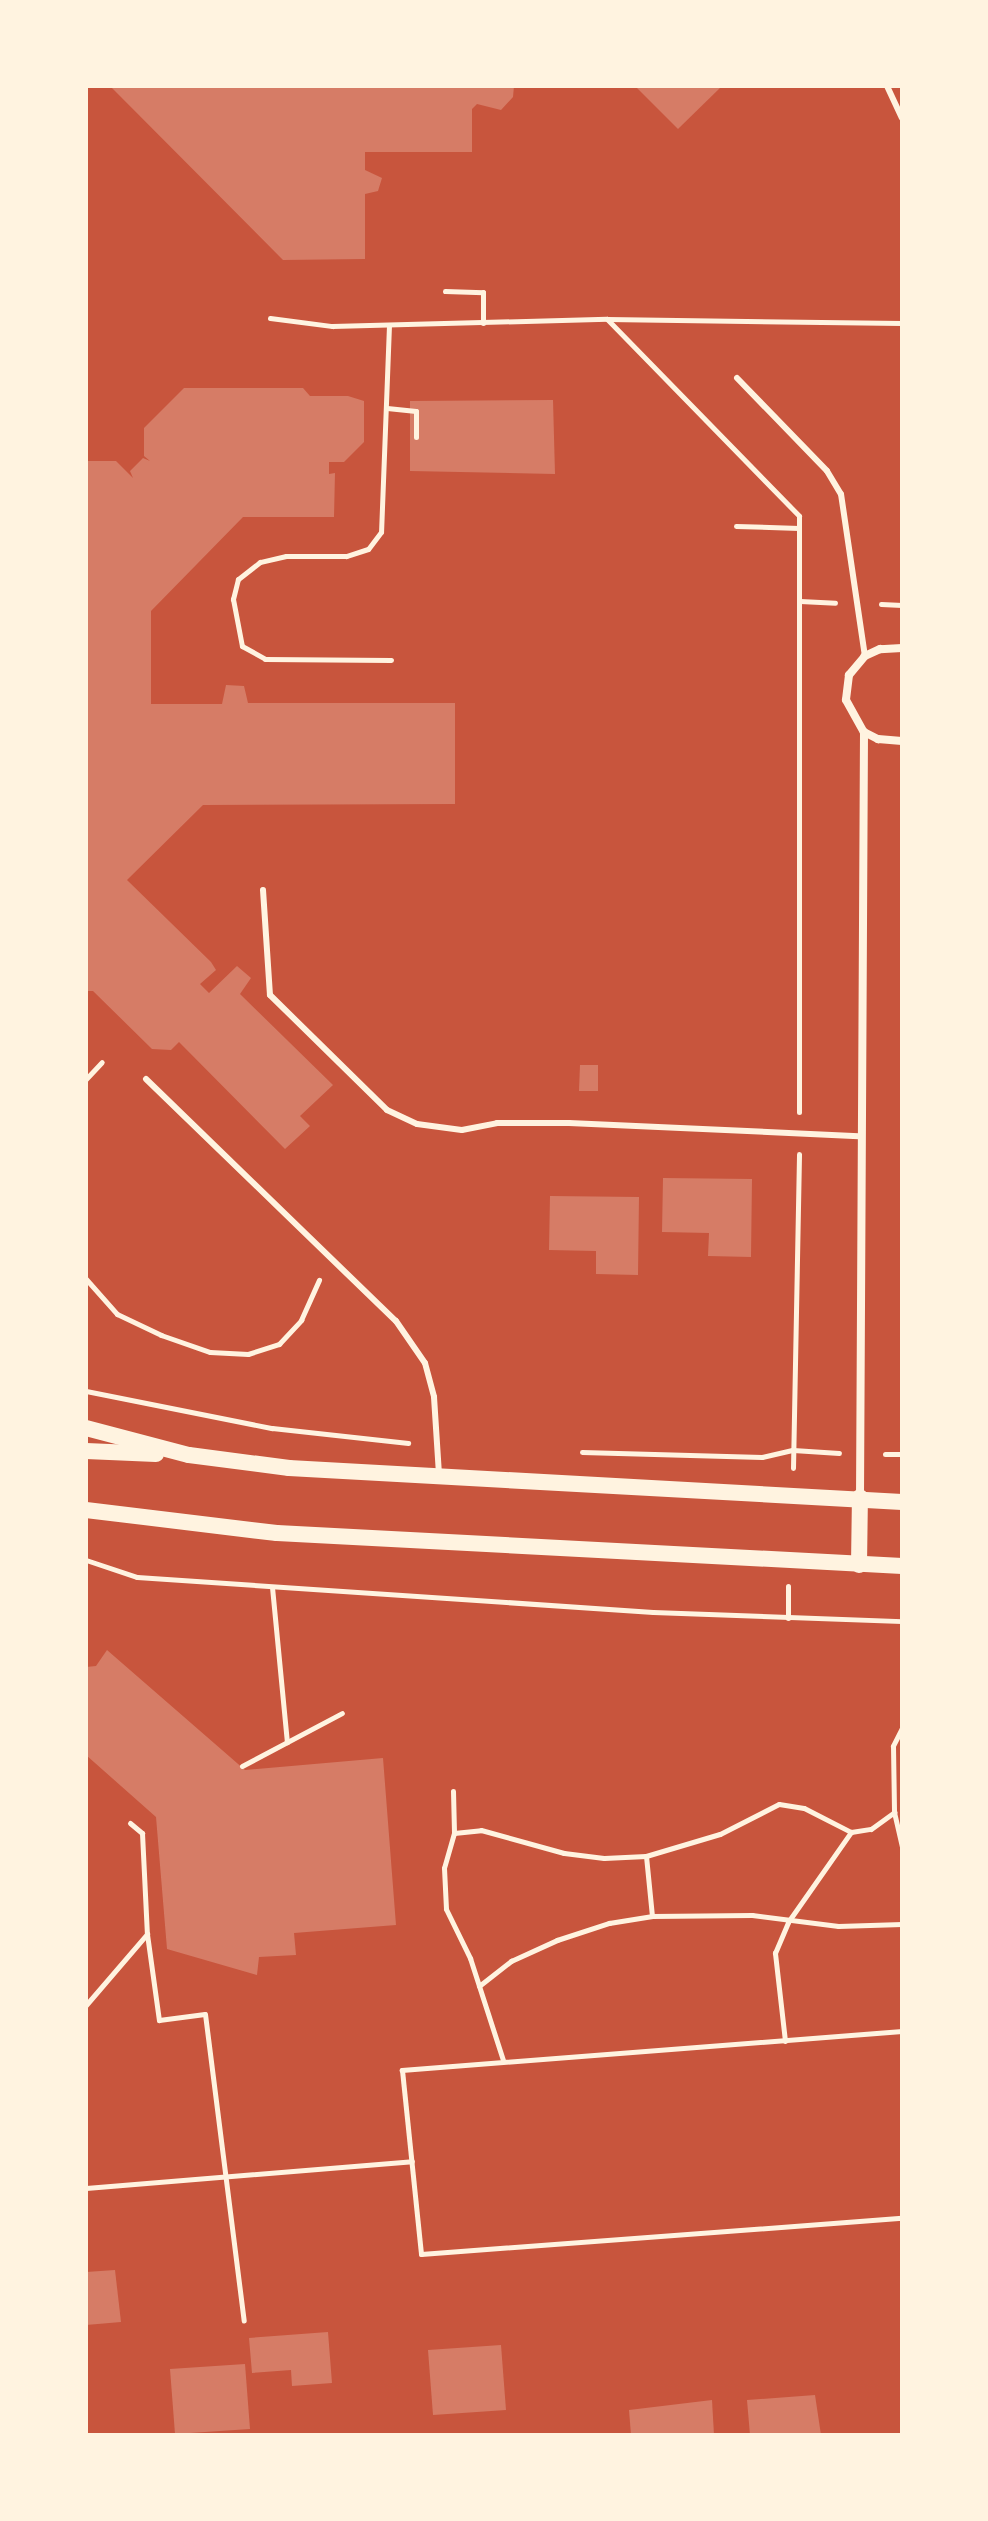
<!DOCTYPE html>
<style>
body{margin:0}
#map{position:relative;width:988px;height:2521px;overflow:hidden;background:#c8553d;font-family:Karla,sans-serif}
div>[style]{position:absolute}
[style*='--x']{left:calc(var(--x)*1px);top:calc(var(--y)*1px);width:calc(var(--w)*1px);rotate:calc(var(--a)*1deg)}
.building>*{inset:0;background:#d67c66}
.path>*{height:5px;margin:-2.5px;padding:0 2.5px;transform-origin:2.5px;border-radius:2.5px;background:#fff3e0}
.service>*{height:6px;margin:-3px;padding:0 3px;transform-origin:3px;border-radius:3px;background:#fff3e0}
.minor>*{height:8px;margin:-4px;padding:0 4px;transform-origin:4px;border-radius:4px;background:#fff3e0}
.secondary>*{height:16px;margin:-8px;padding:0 8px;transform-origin:8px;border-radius:8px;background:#fff3e0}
span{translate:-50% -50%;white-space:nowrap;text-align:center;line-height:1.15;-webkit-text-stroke:7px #fff3e0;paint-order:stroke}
.frame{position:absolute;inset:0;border:88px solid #fff3e0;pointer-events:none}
</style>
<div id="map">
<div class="building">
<i style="clip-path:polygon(110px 86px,514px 86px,513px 97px,501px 110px,477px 104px,472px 109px,472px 152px,365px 152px,365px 170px,382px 178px,378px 191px,365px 194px,365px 259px,283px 260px)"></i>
<i style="clip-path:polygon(635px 86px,722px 86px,678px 129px)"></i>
<i style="clip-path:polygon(184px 388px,303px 388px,310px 396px,348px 396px,364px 401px,364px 442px,344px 462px,329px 462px,329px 474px,335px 473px,334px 517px,243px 517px,151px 611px,151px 704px,222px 704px,226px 685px,244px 686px,248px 703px,455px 703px,455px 804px,203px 805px,127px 880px,211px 962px,216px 970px,200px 984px,209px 993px,237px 966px,251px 978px,240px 994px,333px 1085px,300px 1116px,310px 1126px,285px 1149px,179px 1042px,171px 1050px,152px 1049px,93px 991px,86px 991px,86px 461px,116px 461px,133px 478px,130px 471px,143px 458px,150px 461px,144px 456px,144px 428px)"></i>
<i style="clip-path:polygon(553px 400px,555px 474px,410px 471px,410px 401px)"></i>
<i style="clip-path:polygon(580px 1065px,598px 1065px,598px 1091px,579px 1091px)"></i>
<i style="clip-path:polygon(663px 1178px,752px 1179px,751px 1257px,708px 1256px,709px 1233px,662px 1232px)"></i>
<i style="clip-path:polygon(550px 1196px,639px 1197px,638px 1275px,596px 1274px,596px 1251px,549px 1250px)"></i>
<i style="clip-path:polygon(107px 1650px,245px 1770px,383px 1758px,396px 1925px,294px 1933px,296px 1955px,259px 1957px,257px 1975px,167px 1949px,156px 1817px,86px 1755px,86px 1667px,96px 1666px)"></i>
<i style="clip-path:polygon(115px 2270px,121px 2322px,86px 2325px,86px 2272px)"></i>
<i style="clip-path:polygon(328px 2332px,332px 2383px,292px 2386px,291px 2370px,252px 2373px,249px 2338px)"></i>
<i style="clip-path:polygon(501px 2345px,506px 2410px,433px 2415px,428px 2350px)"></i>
<i style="clip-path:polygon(245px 2364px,250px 2429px,175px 2434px,170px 2369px)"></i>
<i style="clip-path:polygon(815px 2395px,821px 2435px,750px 2435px,747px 2400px)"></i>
<i style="clip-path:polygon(712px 2400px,714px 2435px,631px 2435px,629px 2410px)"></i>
</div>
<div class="path">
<i style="--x:445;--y:291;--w:38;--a:2"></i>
<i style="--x:483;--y:292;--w:31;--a:90"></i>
<i style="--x:270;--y:318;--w:63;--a:7.4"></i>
<i style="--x:332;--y:326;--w:275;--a:-1.5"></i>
<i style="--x:607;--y:319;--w:295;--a:0.8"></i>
<i style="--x:607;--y:319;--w:275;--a:45.7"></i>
<i style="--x:799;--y:516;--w:596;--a:90"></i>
<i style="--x:389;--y:325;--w:207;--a:92.2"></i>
<i style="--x:381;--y:532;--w:21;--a:127"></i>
<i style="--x:368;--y:549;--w:23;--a:162"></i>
<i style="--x:346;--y:556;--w:60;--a:180"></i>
<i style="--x:286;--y:556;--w:27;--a:167"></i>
<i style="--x:260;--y:562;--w:28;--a:142"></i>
<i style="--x:238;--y:579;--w:21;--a:104"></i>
<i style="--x:233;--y:599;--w:48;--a:79.2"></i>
<i style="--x:242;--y:646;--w:26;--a:29"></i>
<i style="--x:265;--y:659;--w:126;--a:0.5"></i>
<i style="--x:387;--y:408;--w:29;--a:6"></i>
<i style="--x:416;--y:411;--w:26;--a:90"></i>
<i style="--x:736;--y:526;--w:63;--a:1.8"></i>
<i style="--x:800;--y:601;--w:35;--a:3"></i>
<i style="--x:881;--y:604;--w:21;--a:3"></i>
<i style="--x:86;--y:1079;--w:23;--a:-47"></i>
<i style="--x:86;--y:1279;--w:47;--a:48.5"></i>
<i style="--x:117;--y:1314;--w:49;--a:25.5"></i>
<i style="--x:161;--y:1335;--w:52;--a:19.1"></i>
<i style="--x:210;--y:1352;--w:38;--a:3"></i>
<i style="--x:248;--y:1354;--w:33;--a:-18"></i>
<i style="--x:279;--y:1344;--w:33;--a:-47"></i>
<i style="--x:301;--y:1320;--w:44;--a:-65.8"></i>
<i style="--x:86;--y:1391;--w:190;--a:11.3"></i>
<i style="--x:272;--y:1428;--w:137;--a:6.3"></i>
<i style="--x:582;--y:1452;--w:180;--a:1.6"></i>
<i style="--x:762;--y:1457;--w:32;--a:-13"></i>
<i style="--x:793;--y:1450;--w:46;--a:3.7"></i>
<i style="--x:885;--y:1454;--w:17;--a:0"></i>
<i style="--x:793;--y:1468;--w:314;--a:-88.9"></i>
<i style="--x:86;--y:1560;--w:54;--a:18.4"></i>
<i style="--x:137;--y:1577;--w:517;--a:3.88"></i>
<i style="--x:653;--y:1612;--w:249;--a:2.1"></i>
<i style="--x:272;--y:1587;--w:156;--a:84.5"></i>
<i style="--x:788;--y:1618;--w:32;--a:-90"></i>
<i style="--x:902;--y:1728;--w:20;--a:117"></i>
<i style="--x:893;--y:1746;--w:66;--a:89.1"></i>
<i style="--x:894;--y:1812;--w:35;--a:77"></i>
<i style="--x:242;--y:1766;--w:113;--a:-27.9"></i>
<i style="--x:453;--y:1791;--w:42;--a:88.6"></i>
<i style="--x:454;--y:1833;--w:36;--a:106"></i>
<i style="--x:444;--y:1868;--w:41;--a:87.2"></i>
<i style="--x:446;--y:1909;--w:55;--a:63.9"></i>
<i style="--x:470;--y:1958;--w:107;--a:72.1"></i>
<i style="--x:130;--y:1823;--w:16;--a:40"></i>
<i style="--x:142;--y:1833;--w:101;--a:87.2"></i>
<i style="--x:147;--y:1934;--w:87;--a:82.1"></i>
<i style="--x:159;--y:2020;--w:46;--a:-7.4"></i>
<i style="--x:205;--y:2014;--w:309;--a:82.8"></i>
<i style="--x:454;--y:1833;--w:27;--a:-6"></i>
<i style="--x:481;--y:1830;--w:86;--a:15.5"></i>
<i style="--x:564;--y:1853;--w:40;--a:7.1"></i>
<i style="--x:604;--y:1858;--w:42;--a:-2.7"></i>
<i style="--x:646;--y:1856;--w:77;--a:-16.6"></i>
<i style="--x:720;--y:1834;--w:66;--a:-27"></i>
<i style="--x:779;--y:1804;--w:25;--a:9"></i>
<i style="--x:804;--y:1808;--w:53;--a:27.1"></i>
<i style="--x:646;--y:1856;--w:60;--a:84.3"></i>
<i style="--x:479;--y:1986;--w:41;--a:-38"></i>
<i style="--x:511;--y:1961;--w:51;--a:-24.5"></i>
<i style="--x:557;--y:1940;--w:55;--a:-18.1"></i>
<i style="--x:609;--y:1923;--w:44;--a:-9.2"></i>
<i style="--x:652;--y:1916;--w:100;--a:-0.6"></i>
<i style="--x:752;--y:1915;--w:87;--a:7.3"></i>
<i style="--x:838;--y:1926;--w:64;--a:-1.8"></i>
<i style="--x:86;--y:2005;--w:94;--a:-49.3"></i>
<i style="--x:902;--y:2031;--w:502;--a:175.54"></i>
<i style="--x:402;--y:2070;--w:185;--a:84.1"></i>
<i style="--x:421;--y:2254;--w:482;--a:-4.3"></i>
<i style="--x:785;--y:2041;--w:89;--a:-96.5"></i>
<i style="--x:775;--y:1953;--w:34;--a:-67"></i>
<i style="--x:788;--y:1922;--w:110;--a:-55"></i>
<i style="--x:851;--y:1832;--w:20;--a:-9"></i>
<i style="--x:871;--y:1829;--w:29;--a:-36"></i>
<i style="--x:86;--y:2188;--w:327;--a:-4.7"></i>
</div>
<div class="service">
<i style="--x:887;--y:86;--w:35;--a:65"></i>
<i style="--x:737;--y:378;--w:129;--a:45.9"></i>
<i style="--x:827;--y:471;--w:27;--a:59"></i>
<i style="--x:841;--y:494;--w:164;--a:81.6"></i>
<i style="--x:263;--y:890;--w:105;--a:86.2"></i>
<i style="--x:270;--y:995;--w:164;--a:44.5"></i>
<i style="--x:387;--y:1110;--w:33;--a:25"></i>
<i style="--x:417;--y:1124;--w:45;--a:7.6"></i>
<i style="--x:462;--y:1130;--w:36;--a:-11"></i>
<i style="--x:497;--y:1123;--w:72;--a:0"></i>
<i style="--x:569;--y:1123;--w:290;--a:2.6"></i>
<i style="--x:146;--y:1079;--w:348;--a:44.1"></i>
<i style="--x:396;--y:1321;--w:51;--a:55.4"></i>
<i style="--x:425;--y:1363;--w:35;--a:75"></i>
<i style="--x:434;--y:1397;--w:77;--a:86.3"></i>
</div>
<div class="minor">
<i style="--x:902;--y:648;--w:22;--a:177"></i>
<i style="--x:880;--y:649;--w:17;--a:155"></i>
<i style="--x:865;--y:656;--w:25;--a:130"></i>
<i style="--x:849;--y:675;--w:25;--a:97"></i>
<i style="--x:846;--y:700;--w:37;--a:61"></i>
<i style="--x:864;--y:732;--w:16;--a:27"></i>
<i style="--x:878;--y:739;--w:24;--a:5"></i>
<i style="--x:860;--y:1497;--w:765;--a:-89.7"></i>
</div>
<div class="secondary">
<i style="--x:86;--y:1428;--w:106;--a:14.7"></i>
<i style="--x:189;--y:1455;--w:101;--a:7.4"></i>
<i style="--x:289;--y:1468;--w:614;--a:3.17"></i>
<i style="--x:86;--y:1451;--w:70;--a:2.5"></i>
<i style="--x:86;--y:1510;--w:192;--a:6.9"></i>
<i style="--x:277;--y:1533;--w:626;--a:3.02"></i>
<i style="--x:859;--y:1565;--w:68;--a:-89.2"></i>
</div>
<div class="frame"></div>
</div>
